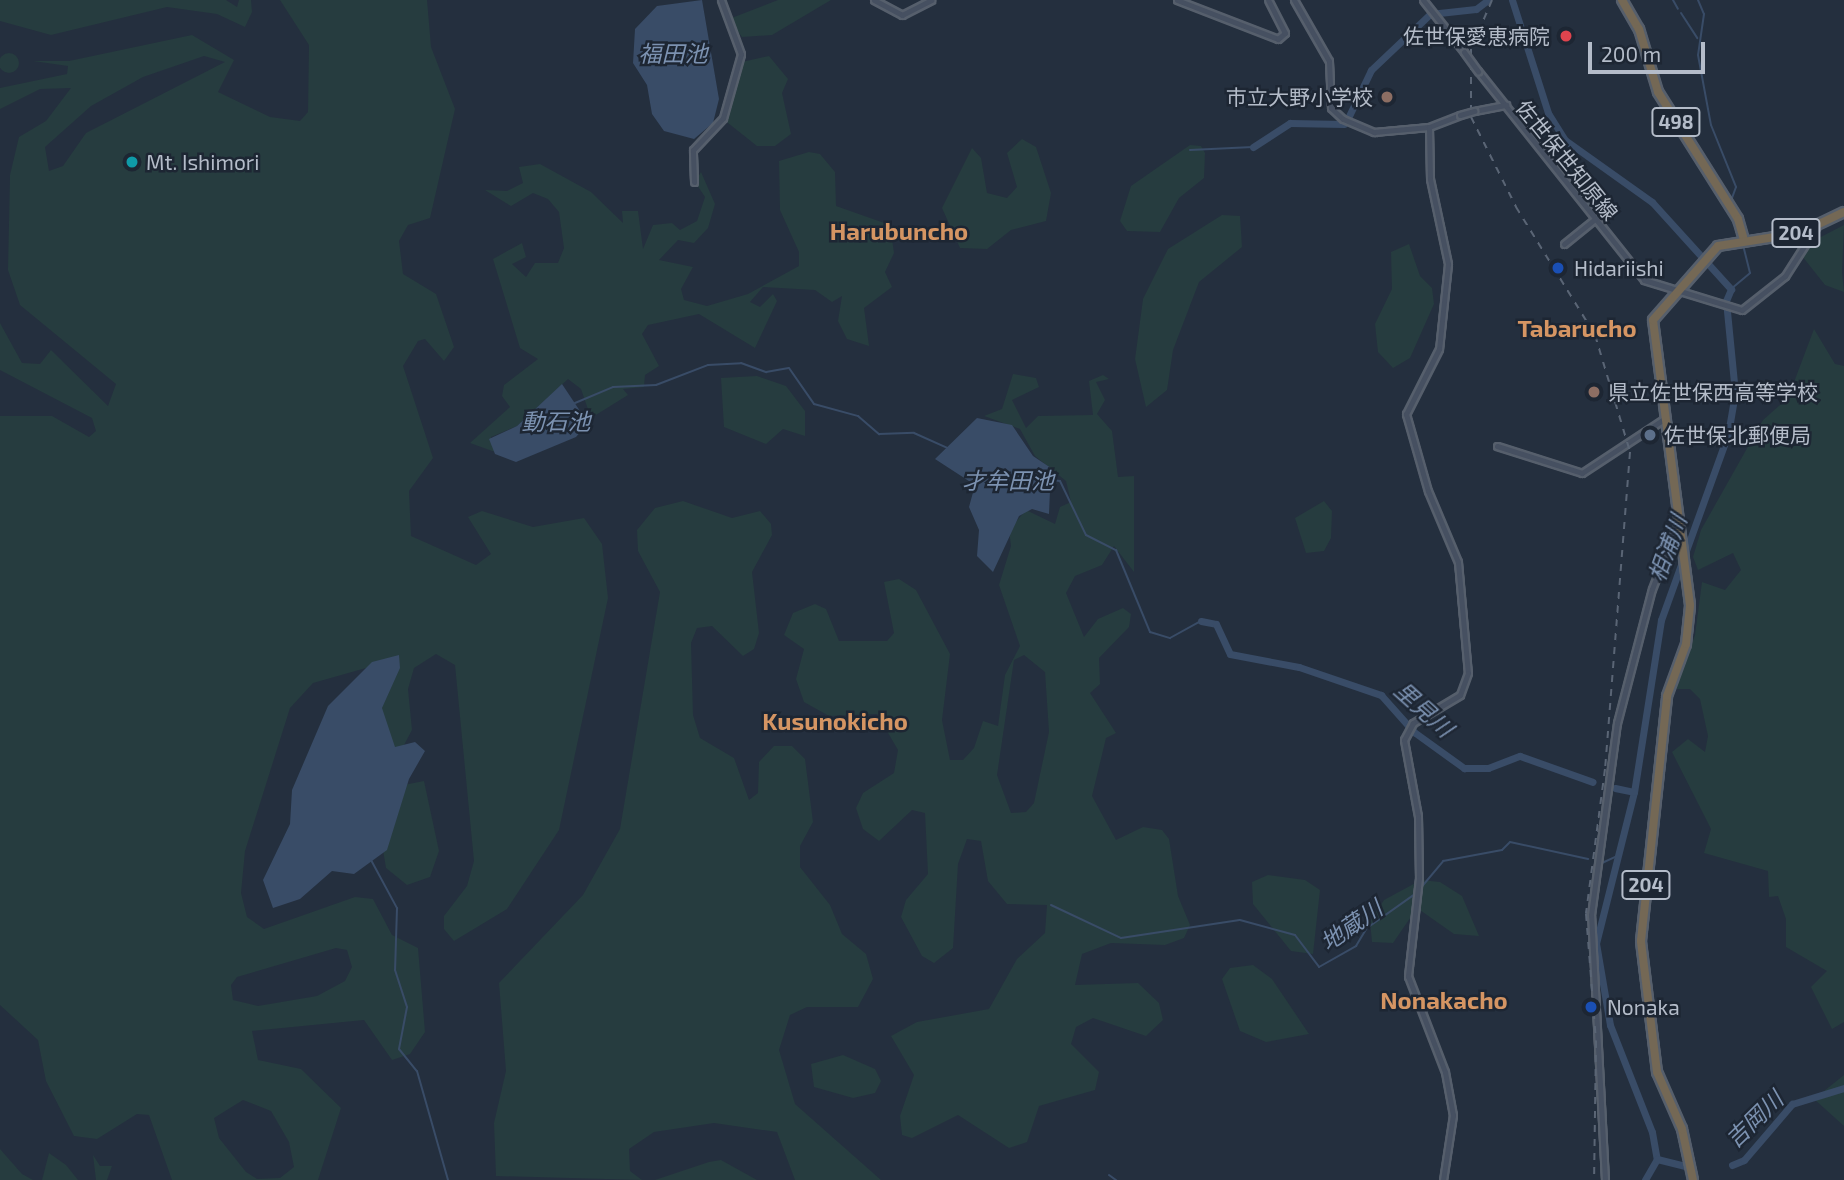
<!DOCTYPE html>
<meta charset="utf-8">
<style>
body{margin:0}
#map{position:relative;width:1844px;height:1180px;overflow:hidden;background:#242f3e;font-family:"Exo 2","Noto Sans JP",sans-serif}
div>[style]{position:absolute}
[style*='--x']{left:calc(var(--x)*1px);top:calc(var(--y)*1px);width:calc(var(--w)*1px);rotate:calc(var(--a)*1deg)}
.green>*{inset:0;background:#263c3f}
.round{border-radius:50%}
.water>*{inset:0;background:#394c67}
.stream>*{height:2px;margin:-1px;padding:0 1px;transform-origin:1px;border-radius:1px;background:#394c67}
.river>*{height:7px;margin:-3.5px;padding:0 3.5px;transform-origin:3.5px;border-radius:3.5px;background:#394c67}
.roads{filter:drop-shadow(2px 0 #565f6c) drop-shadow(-2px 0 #565f6c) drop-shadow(0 2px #565f6c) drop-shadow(0 -2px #565f6c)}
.secondary>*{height:5px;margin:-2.5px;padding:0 2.5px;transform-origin:2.5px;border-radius:2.5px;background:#465061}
.highway>*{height:8px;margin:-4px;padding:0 4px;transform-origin:4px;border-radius:4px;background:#746855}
.rail>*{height:2px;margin-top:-1px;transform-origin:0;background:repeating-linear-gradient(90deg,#5a6575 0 7px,transparent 0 14px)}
.bridges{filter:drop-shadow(2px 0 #565f6c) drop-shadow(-2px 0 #565f6c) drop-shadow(0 2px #565f6c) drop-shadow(0 -2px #565f6c)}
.secondary-bridge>*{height:5px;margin:-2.5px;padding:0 2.5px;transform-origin:2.5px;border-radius:2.5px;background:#465061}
.dots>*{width:19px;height:19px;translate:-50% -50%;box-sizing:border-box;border:4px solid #1d2633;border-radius:50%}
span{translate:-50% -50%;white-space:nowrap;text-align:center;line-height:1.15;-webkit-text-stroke:5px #1d2633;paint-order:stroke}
.shield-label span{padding:2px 5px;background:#1d2633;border:2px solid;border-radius:5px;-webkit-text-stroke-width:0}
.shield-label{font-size:19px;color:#b4bcc9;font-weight:700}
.poi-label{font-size:21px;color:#b4bcc9}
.right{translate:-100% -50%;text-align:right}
.left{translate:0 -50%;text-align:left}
.street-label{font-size:21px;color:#b4bcc9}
.water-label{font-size:23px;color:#7c92b1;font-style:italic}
.quarter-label{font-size:24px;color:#d59563;font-weight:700}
.scale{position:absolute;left:1588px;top:42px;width:117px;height:32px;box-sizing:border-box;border:4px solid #b4bcc9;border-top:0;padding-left:9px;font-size:21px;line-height:24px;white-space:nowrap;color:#b4bcc9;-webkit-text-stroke:5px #1d2633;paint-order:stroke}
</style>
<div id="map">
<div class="green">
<i style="clip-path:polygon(0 0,226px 0,237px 7px,239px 0,251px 0,252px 12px,245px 27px,217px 14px,167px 7px,51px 35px,0 21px)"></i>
<i style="clip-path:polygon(evenodd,280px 0,427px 0,431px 47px,455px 109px,430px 218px,408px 225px,399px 241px,403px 274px,436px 294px,454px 347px,444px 361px,425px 339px,418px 341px,403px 366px,433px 458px,409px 491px,411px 536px,476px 565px,491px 554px,468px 517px,482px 511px,533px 527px,584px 518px,602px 544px,608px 598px,559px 830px,507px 909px,454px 941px,444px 929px,444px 916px,467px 886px,474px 861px,455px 665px,436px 654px,414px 668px,408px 689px,412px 730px,404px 745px,386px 753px,373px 666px,313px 683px,290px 708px,245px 851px,241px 893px,247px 917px,264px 929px,355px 897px,373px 899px,392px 935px,418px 948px,425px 1032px,410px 1054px,392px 1060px,364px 1020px,252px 1031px,258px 1060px,301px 1069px,341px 1108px,318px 1180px,172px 1180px,149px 1115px,137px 1114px,97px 1139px,74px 1136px,46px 1081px,38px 1040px,0 1005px,0 416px,52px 416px,89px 437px,96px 431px,92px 418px,0 370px,0 323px,22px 363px,40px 364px,51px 350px,108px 406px,116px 384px,20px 305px,8px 270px,10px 175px,19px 137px,46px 121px,71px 88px,40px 89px,0 109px,0 88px,67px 74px,68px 66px,33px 61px,69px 61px,192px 35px,234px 60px,218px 92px,270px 117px,300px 121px,308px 112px,309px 45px,280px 0,204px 56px,225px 62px,86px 133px,63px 166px,49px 171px,45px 147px,91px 106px,143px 77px,204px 56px,280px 0,336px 948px,347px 950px,352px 967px,345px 981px,317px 996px,258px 1006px,233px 1000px,231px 985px,237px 977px,336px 948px,280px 0,243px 1100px,271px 1111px,289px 1142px,294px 1167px,280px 1178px,257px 1179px,246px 1172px,219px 1138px,214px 1118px,243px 1100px)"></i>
<i style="clip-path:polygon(778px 0,831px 0,772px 35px,742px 37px,729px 19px)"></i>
<i class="round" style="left:-1px;top:53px;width:20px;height:20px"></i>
<i style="clip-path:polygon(769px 56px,788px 79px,782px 93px,791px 134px,775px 146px,757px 146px,728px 123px,725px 113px,742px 62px)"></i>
<i style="clip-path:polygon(1022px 139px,1036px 147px,1051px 193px,1046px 221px,1011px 230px,987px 249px,960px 248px,942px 208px,972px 148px,981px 158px,987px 193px,1007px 198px,1017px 187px,1007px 153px)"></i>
<i style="clip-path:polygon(1190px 145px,1201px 146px,1205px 153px,1204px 178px,1179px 198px,1160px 232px,1127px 231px,1120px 221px,1131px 186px)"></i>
<i style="clip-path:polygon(809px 152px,820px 154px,835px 172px,836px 206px,890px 225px,894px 253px,885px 272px,892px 287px,864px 308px,869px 346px,847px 339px,838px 321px,842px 296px,832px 302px,815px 290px,763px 287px,750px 302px,760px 307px,773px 294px,777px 301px,755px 348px,699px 314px,648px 325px,642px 334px,659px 366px,645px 375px,644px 387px,623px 389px,628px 395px,591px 418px,581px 389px,568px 379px,517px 426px,491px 437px,495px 452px,470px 443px,510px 407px,502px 396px,504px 385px,538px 359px,520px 348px,493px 259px,522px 243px,526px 257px,512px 264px,526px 277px,535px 263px,558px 263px,564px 248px,559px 212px,548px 199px,533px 193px,511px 206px,485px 190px,507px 191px,523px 183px,519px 167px,540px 164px,591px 192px,623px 223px,622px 211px,638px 211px,643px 249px,653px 225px,672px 223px,680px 230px,697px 221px,705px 197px,695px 182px,701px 172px,715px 204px,708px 228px,694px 243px,678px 240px,659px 260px,693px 267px,681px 289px,684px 300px,707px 306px,748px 294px,799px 266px,799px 252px,780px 210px,779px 161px)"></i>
<i style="clip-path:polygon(1222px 215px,1240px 216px,1242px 247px,1199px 282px,1173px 350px,1167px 390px,1146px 407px,1135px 359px,1143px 299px,1168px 249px)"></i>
<i style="clip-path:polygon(1844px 225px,1842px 272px,1844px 292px,1825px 285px,1802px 256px,1813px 241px)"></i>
<i style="clip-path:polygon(1409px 244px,1420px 276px,1432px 288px,1434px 304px,1410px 358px,1393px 368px,1378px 352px,1375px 324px,1392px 289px,1391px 252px)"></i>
<i style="clip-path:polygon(1814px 329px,1835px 364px,1844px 366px,1844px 1022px,1832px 1029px,1811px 987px,1827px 971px,1786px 947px,1786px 919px,1778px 896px,1769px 897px,1768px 871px,1704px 853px,1711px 829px,1672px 752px,1688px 739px,1705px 752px,1708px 736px,1700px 699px,1690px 689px,1676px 689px,1695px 635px,1702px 582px,1725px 590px,1741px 570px,1733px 553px,1698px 570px,1693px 557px,1701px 530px,1763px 420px,1788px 398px)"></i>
<i style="clip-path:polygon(evenodd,1013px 374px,1036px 378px,1039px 387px,1012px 400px,1026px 428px,1038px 416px,1093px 415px,1089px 381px,1103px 375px,1109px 379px,1096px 382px,1105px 400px,1097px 414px,1112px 431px,1118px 477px,1134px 476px,1134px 572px,1114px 546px,1102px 565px,1075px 576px,1066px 593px,1084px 637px,1098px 619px,1123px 608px,1131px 614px,1129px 627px,1099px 658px,1100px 684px,1090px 693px,1116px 733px,1106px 738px,1092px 796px,1116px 840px,1143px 827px,1162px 830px,1169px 839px,1178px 896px,1190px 925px,1184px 938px,1165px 945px,1111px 943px,1082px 954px,1075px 985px,1138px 983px,1159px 1003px,1163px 1020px,1146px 1036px,1093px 1018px,1076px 1027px,1071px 1044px,1099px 1072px,1095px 1090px,1039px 1106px,1027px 1142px,1009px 1148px,958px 1115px,912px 1138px,902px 1135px,900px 1116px,914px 1075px,891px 1036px,917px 1022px,989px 1009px,1017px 959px,1045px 933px,1047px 905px,1007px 904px,988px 881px,981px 841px,967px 839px,958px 864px,953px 948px,934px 963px,922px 956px,901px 917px,906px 900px,928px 874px,925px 813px,912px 810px,879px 841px,863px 829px,856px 808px,863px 793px,894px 773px,898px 750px,877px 714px,829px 716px,804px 702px,796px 679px,804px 649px,784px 635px,793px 613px,815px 604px,826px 609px,839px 641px,887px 641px,894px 633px,884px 582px,899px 579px,916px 590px,950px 654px,942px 720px,950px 760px,963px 760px,974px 748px,983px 721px,998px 726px,1005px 675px,1020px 646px,999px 585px,1011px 546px,1009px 530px,1026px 510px,1055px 524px,1060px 507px,1071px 502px,1066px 481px,1035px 456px,1020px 429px,984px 416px,1002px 409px,1013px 374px,1024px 655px,1045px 672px,1049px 732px,1034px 803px,1026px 812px,1011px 813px,997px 775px,1014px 660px,1024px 655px)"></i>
<i style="clip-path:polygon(757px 376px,786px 386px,805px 411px,805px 436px,783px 429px,766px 444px,724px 427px,721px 378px)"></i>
<i style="clip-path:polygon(683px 501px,732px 518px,760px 511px,771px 524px,772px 535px,752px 572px,759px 633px,754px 649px,743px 656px,712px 626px,697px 628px,691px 643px,693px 715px,700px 738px,734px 758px,749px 800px,758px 793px,759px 762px,774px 746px,792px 746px,805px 759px,813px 822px,800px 846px,800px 867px,830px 905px,842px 934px,866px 954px,873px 979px,858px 1007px,807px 1007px,790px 1015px,779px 1050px,795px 1104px,881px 1180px,795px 1180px,777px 1132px,714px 1123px,654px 1132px,629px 1149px,630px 1171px,642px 1180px,496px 1176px,494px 1123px,506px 1071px,499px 983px,583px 895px,620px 829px,660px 592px,638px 551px,637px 530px,655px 508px)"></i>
<i style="clip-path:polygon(1324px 501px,1332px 511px,1331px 538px,1324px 551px,1306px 553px,1295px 518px)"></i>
<i style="clip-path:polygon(424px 781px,439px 851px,430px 877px,407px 885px,386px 868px,379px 826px,404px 785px)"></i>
<i style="clip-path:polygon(1268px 875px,1305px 880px,1320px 890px,1313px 954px,1291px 951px,1253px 904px,1252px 882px)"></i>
<i style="clip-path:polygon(1421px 880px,1440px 882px,1462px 896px,1479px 936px,1454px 934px,1417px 908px,1393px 943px,1372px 942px,1370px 921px,1384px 900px)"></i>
<i style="clip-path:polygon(1253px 965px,1272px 979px,1309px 1034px,1266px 1042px,1240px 1031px,1222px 979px,1230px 968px)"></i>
<i style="clip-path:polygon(843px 1055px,875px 1069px,881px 1081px,875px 1093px,853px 1098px,814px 1087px,811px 1064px)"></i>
<i style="clip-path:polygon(1844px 1075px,1844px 1126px,1814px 1099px)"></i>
<i style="clip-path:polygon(0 1149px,22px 1174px,33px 1180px,0 1180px)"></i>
<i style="clip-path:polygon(49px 1153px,66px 1165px,78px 1180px,42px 1180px)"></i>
<i style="clip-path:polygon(93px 1155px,100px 1166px,112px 1166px,107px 1180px,96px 1180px)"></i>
<i style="clip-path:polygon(721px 1160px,757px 1180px,655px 1180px,709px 1162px)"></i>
</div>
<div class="water">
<i style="clip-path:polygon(702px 0,719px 99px,713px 123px,694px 139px,664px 131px,652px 114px,647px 85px,633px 63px,635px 29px,657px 6px)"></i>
<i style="clip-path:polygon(562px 384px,588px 423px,576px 437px,516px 462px,495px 454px,489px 439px,517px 426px)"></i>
<i style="clip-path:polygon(977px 418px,1012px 425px,1033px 456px,1051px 468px,1049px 514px,1032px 509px,1019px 516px,993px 572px,977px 556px,979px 530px,969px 507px,975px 485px,935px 459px)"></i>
<i style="clip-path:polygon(399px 655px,400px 668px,382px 708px,395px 747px,415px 742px,425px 751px,409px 779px,387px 850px,354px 874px,332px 871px,300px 899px,273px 908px,263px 880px,290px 824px,292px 790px,328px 706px,372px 662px)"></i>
</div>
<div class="stream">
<i style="--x:1673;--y:0;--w:10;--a:61"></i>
<i style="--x:1698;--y:0;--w:15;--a:67"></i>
<i style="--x:1704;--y:14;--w:41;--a:98.3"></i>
<i style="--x:1698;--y:55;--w:71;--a:79.5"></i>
<i style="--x:1711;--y:125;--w:67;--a:68"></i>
<i style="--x:1736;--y:187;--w:15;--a:110"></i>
<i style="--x:1681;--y:13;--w:30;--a:57"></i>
<i style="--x:1190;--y:150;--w:63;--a:-2.7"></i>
<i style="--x:1730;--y:213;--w:13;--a:72"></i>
<i style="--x:1731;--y:289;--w:25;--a:-40"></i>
<i style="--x:1750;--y:273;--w:29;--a:-104"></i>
<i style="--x:575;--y:403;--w:41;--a:-22.8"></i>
<i style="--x:613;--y:387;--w:43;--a:-2.7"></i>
<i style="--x:656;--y:385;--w:56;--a:-21"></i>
<i style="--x:708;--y:365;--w:33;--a:-3"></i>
<i style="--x:741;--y:363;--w:27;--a:20"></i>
<i style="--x:766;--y:372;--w:23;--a:-10"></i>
<i style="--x:789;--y:368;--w:44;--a:55.2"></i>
<i style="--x:814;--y:404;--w:46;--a:15.3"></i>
<i style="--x:858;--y:416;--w:28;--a:41"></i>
<i style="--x:879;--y:434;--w:35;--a:-2"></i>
<i style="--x:914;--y:433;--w:37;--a:24"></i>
<i style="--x:1052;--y:480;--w:8;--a:7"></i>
<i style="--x:1060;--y:481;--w:60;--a:64.3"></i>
<i style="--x:1086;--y:535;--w:34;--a:27"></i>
<i style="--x:1116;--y:550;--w:89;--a:67.5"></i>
<i style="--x:1150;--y:632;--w:21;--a:17"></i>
<i style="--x:1170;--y:638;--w:35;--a:-29"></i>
<i style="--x:371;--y:860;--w:55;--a:61.6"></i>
<i style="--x:397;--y:908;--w:62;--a:91.8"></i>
<i style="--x:395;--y:970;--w:39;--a:72"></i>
<i style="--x:407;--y:1007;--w:43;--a:100.8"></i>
<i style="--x:399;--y:1049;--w:28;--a:51"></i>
<i style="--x:417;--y:1071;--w:113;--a:74.1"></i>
<i style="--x:1602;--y:863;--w:14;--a:-25"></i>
<i style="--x:1419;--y:890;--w:38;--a:-50"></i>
<i style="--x:1443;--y:861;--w:60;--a:-10.6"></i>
<i style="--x:1502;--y:850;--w:11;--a:-45"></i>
<i style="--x:1510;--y:842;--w:80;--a:12.3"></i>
<i style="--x:1051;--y:905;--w:77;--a:25.2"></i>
<i style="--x:1121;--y:938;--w:120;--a:-8.6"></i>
<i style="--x:1240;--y:920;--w:57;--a:15.3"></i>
<i style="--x:1295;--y:935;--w:40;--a:53"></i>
<i style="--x:1319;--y:967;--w:43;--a:-29.6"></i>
<i style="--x:1356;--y:946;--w:21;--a:-59"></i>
<i style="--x:1367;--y:928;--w:59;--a:-35.3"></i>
<i style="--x:1109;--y:1175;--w:9;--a:36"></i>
</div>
<div class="river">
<i style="--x:1512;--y:0;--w:119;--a:72.3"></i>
<i style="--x:1548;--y:113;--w:32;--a:58"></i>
<i style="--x:1565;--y:140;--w:107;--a:35.5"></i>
<i style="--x:1652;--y:202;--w:118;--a:47.8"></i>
<i style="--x:1731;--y:289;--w:13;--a:113"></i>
<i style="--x:1726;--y:301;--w:92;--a:84.4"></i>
<i style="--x:1735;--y:393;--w:42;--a:99.7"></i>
<i style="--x:1728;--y:434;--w:198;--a:109.8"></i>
<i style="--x:1661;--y:620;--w:174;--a:98.9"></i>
<i style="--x:1634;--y:792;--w:156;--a:104.1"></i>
<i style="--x:1596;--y:943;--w:83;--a:80.3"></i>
<i style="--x:1610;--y:1025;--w:115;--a:68.6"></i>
<i style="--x:1652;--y:1132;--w:27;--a:80"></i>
<i style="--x:1657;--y:1159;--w:24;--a:120"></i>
<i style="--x:1348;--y:118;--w:53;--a:-64.4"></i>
<i style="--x:1371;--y:70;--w:81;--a:-43.5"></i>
<i style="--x:1430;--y:14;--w:46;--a:-6.2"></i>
<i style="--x:1476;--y:9;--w:15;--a:-37"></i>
<i style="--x:1253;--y:147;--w:44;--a:-33"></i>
<i style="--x:1290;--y:123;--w:54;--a:1.1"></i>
<i style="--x:1201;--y:621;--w:15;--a:11"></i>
<i style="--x:1216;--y:624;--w:33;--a:65"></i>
<i style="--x:1230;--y:654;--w:70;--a:10.7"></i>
<i style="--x:1299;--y:667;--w:87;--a:18.9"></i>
<i style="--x:1381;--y:695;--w:50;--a:48.3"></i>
<i style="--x:1414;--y:732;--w:62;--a:35.8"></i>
<i style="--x:1464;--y:768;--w:24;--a:0"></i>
<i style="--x:1488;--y:768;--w:34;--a:-21"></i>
<i style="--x:1520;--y:756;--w:77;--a:19.6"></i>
<i style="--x:1615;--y:788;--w:19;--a:12"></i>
<i style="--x:1657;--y:1159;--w:29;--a:14"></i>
<i style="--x:1732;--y:1165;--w:13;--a:-23"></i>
<i style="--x:1744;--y:1160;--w:74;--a:-49.4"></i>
<i style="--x:1792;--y:1104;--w:54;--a:-17.1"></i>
</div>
<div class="roads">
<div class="secondary">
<i style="--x:874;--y:0;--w:32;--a:28"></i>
<i style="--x:902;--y:15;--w:33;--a:-27"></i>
<i style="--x:1177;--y:0;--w:108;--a:21.1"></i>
<i style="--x:1278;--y:39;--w:9;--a:-41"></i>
<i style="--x:1285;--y:33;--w:37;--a:-117"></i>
<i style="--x:1294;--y:0;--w:70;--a:60.2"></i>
<i style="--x:1329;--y:61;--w:47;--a:87.6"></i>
<i style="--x:1331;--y:108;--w:16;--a:43"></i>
<i style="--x:1343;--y:119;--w:34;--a:23"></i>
<i style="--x:1374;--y:132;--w:55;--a:-5.2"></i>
<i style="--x:1429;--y:127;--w:33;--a:-21"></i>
<i style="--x:1423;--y:0;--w:66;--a:51.7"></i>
<i style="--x:1478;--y:71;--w:267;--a:51.5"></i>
<i style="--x:1644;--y:280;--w:102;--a:17"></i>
<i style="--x:1742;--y:310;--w:55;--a:-38.3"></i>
<i style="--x:1785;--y:276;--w:59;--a:-57.4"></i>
<i style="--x:1474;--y:111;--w:33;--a:-11"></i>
<i style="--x:1429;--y:127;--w:52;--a:88.9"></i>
<i style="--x:1430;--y:179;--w:87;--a:78"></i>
<i style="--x:1448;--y:264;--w:85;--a:96"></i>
<i style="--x:1439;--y:349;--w:73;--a:116.9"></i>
<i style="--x:1406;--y:414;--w:80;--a:74.1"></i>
<i style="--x:1428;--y:491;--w:77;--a:67.1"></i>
<i style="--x:1458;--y:562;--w:111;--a:84.9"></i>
<i style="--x:1468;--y:673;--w:23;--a:110"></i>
<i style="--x:1460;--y:695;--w:55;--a:149.2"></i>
<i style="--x:1413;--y:723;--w:19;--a:118"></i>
<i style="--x:1404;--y:740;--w:77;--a:79.6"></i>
<i style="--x:1418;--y:816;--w:62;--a:89.1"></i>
<i style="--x:1419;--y:878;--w:99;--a:96.4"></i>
<i style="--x:1408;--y:976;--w:103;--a:68.9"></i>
<i style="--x:1445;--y:1072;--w:44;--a:79.5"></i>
<i style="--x:1453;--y:1115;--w:66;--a:98.7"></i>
<i style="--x:694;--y:182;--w:32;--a:-92"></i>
<i style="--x:693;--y:150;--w:44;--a:-46.8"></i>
<i style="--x:723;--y:118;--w:66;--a:-74.3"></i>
<i style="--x:741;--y:54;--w:58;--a:-110.3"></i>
<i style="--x:1564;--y:244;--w:40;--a:-39"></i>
<i style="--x:1497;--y:446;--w:89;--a:17.6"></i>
<i style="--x:1582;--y:473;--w:98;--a:-33.4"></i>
<i style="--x:1605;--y:1180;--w:265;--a:-93"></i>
<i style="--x:1591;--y:915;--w:194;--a:-82.3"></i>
<i style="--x:1617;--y:723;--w:138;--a:-75.4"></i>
<i style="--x:1652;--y:589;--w:72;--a:-68.8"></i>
</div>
<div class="highway">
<i style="--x:1622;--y:0;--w:34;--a:60"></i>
<i style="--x:1639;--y:29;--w:66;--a:73.2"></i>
<i style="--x:1658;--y:92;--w:150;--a:57.8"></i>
<i style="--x:1738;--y:219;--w:19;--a:74"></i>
<i style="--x:1693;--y:1180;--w:52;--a:-102.2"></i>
<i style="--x:1682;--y:1129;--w:62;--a:-113.7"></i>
<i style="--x:1657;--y:1072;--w:132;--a:-97"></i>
<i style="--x:1641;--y:941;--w:246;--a:-83.9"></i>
<i style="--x:1667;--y:696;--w:55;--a:-69.9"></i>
<i style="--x:1686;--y:644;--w:39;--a:-84"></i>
<i style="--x:1690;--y:605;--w:287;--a:-97.4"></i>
<i style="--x:1653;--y:320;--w:98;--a:-48.7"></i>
<i style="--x:1718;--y:246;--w:83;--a:-9"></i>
<i style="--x:1800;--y:233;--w:49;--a:-25.5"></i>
</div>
</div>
<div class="rail">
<i style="--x:1492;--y:0;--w:53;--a:113.2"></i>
<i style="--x:1471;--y:49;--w:68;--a:90"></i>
<i style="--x:1471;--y:117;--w:101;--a:63.4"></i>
<i style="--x:1516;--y:207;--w:150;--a:58.3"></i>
<i style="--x:1595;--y:335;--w:122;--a:73.3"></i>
<i style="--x:1630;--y:452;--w:318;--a:94.5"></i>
<i style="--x:1605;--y:769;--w:146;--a:97.5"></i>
<i style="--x:1586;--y:914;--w:127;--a:85.5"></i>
<i style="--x:1596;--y:1041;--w:139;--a:90.8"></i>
</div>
<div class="bridges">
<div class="secondary-bridge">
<i style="--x:1464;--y:52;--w:24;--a:54"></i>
<i style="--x:1460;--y:115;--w:15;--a:-16"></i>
</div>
</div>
<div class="dots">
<i style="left:1566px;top:36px;background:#e0444e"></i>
<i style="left:1387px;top:97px;background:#8d6e63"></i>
<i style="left:132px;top:162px;background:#0f9aa8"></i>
<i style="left:1558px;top:268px;background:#1a4fb4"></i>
<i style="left:1594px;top:392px;background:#8d6e63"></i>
<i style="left:1650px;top:435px;background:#5c6f8a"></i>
<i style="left:1591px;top:1007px;background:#1a4fb4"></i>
</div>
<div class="shield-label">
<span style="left:1676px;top:122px">498</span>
<span style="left:1796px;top:233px">204</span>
<span style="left:1646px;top:885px">204</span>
</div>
<div class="poi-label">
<span class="right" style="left:1550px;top:36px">佐世保愛恵病院</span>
<span class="right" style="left:1373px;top:97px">市立大野小学校</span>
<span class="left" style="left:146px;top:162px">Mt. Ishimori</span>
<span class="left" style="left:1574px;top:268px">Hidariishi</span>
<span class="left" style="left:1608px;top:392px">県立佐世保西高等学校</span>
<span class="left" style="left:1664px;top:435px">佐世保北郵便局</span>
<span class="left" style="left:1607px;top:1007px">Nonaka</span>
</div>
<div class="street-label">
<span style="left:1567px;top:160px;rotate:51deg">佐世保世知原線</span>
</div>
<div class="water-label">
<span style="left:673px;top:53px">福田池</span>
<span style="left:556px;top:421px">動石池</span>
<span style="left:1008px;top:480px">才牟田池</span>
<span style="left:1667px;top:548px;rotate:-70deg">相浦川</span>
<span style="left:1424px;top:709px;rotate:42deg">里見川</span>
<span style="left:1351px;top:925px;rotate:-35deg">地蔵川</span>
<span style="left:1754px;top:1119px;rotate:-44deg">吉岡川</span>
</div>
<div class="quarter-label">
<span style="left:899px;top:231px">Harubuncho</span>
<span style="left:1577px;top:328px">Tabarucho</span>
<span style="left:835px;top:721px">Kusunokicho</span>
<span style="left:1444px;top:1000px">Nonakacho</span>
</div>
<div class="scale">200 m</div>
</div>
